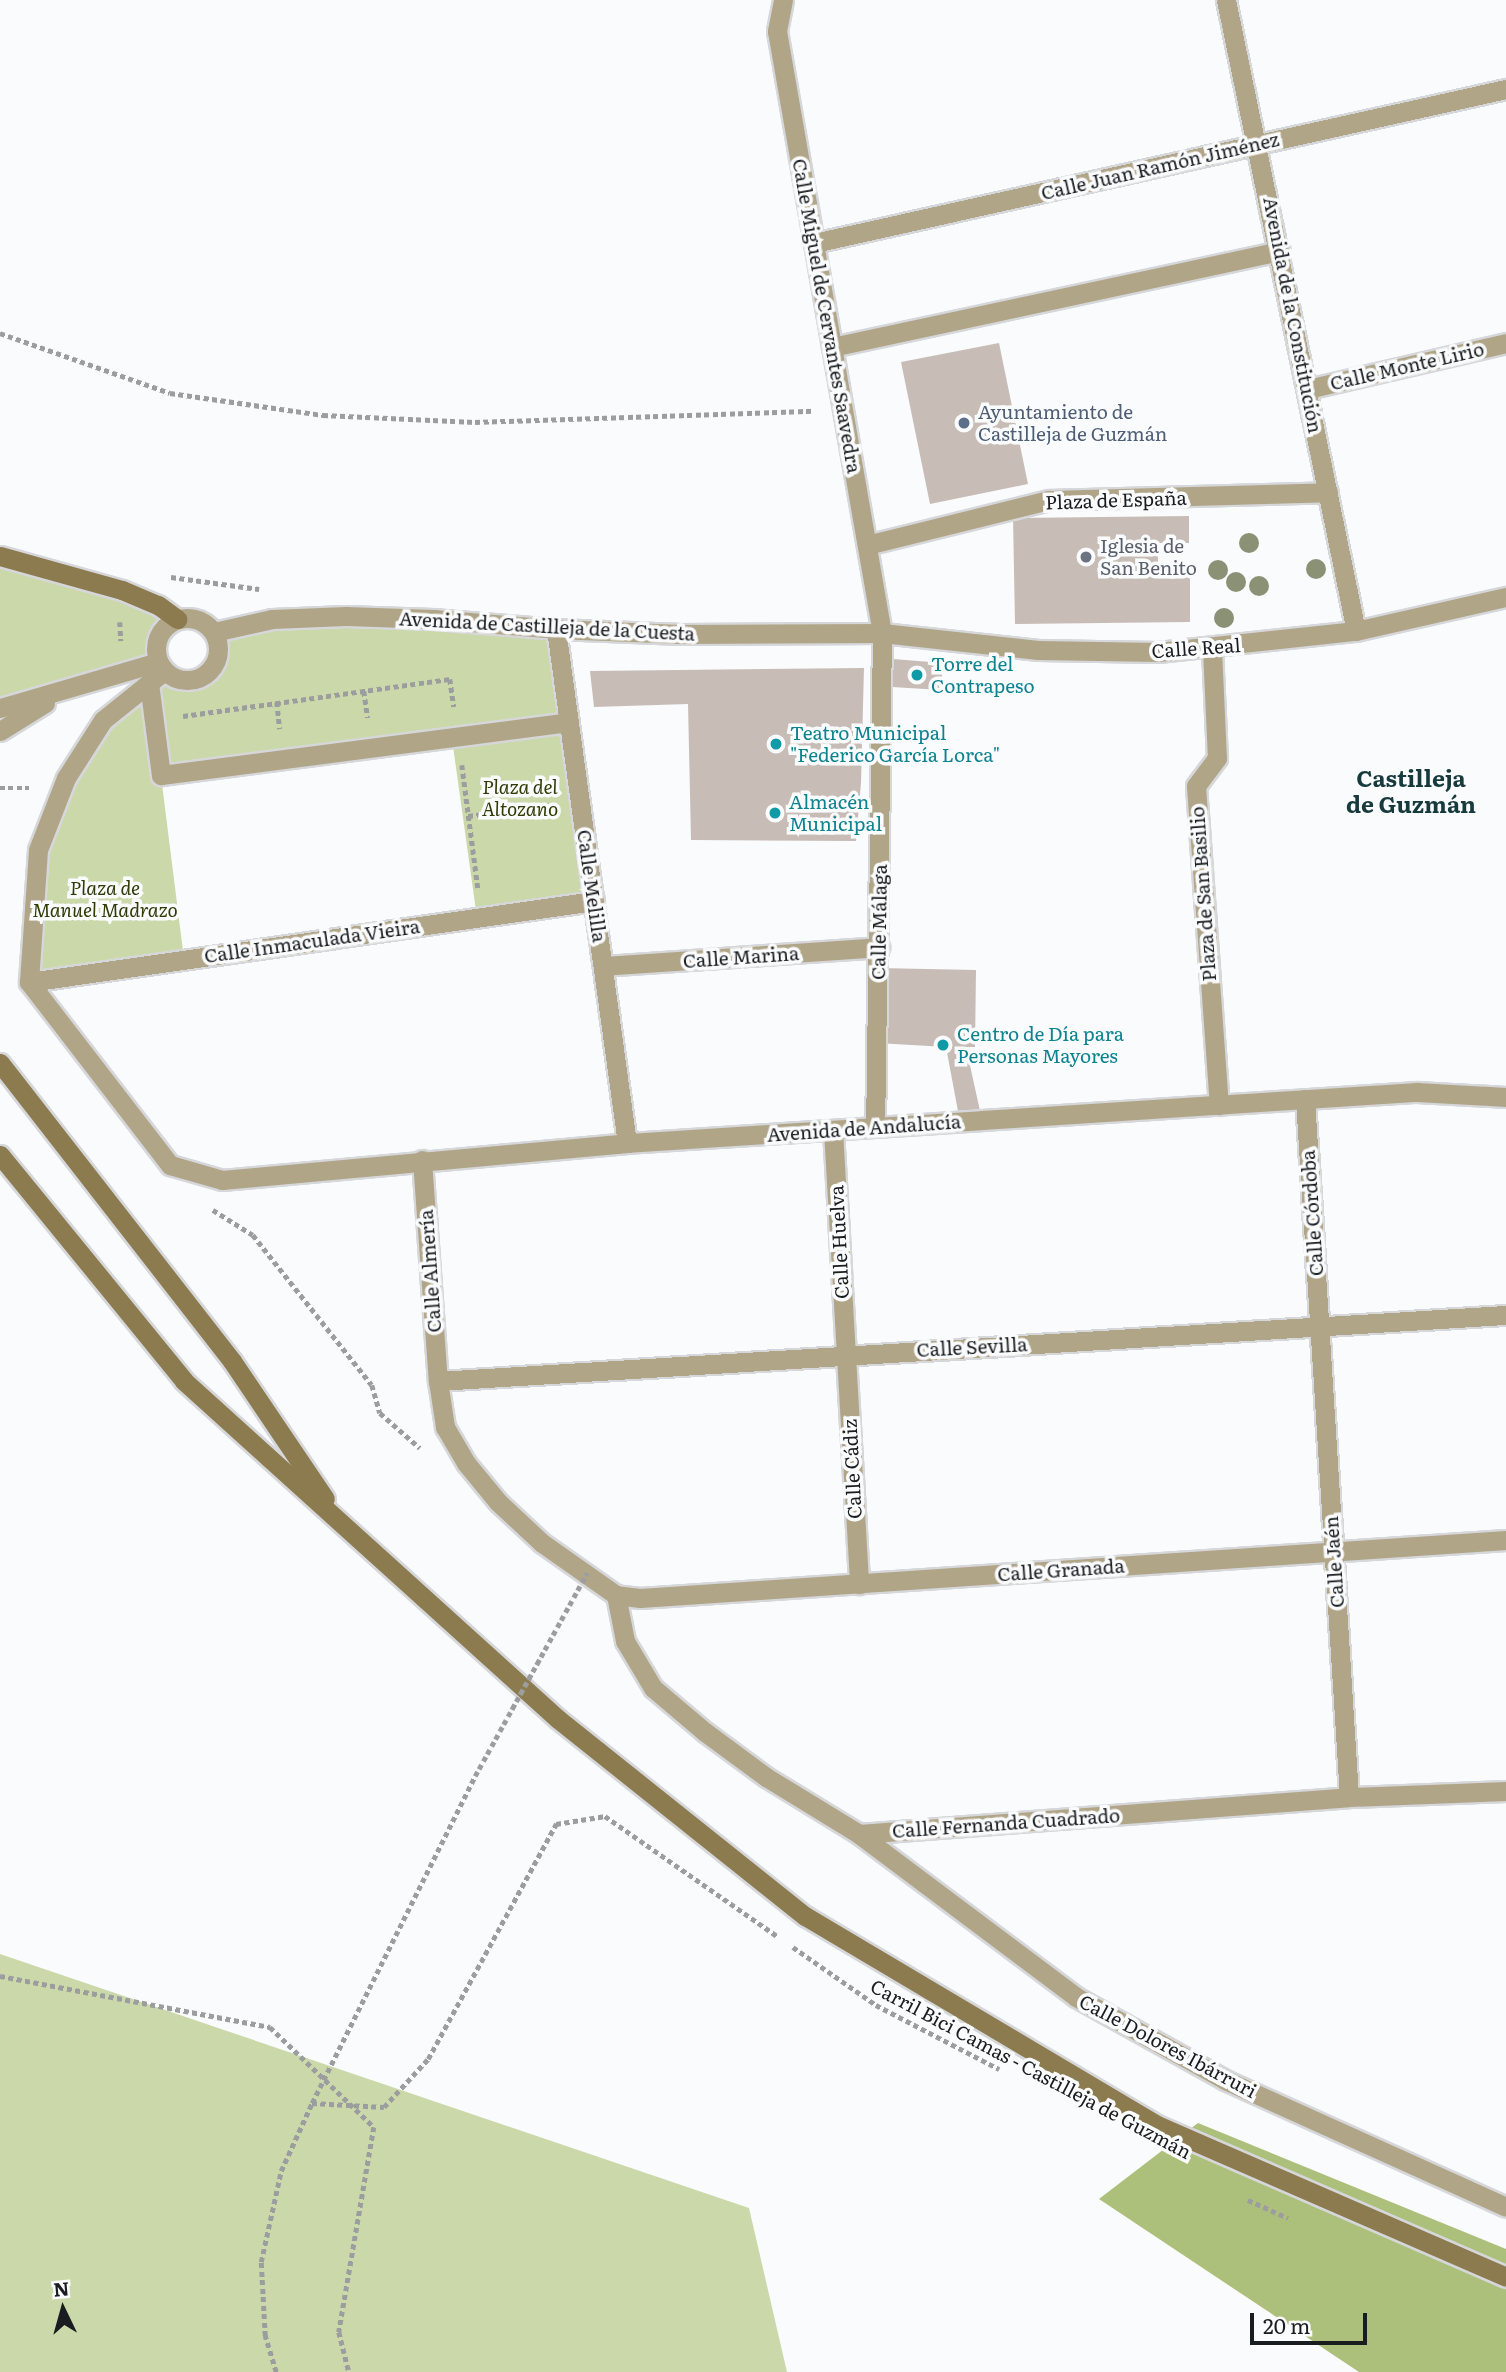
<!DOCTYPE html>
<meta charset="utf-8">
<style>
body{margin:0}
#map{position:relative;width:1506px;height:2372px;overflow:hidden;background:#fafbfd;font-family:Literata,serif}
div>[style]{position:absolute}
[style*='--x']{left:calc(var(--x)*1px);top:calc(var(--y)*1px);width:calc(var(--w)*1px);rotate:calc(var(--a)*1deg)}
.green>*{inset:0;background:#cbd9aa}
.forest>*{inset:0;background:#adc07b}
.building>*{inset:0;background:#c7bdb6}
.path>*{height:4.5px;margin-top:-2.25px;transform-origin:0;background:repeating-linear-gradient(90deg,#9b9d9f 0 5px,transparent 0 8.5px)}
.roads{filter:drop-shadow(2px 0 #d6d7da) drop-shadow(-2px 0 #d6d7da) drop-shadow(0 2px #d6d7da) drop-shadow(0 -2px #d6d7da)}
.pedestrian>*{height:19px;margin:-9.5px;padding:0 9.5px;transform-origin:9.5px;border-radius:9.5px;background:#b1a588}
.minor>*{height:19px;margin:-9.5px;padding:0 9.5px;transform-origin:9.5px;border-radius:9.5px;background:#b1a588}
.minor>.ring{margin:-9.5px;padding:0;box-sizing:content-box;background:none;border:19px solid #b1a588;border-radius:50%}
.secondary>*{height:19px;margin:-9.5px;padding:0 9.5px;transform-origin:9.5px;border-radius:9.5px;background:#8d7b50}
.path-bridge>*{height:4.5px;margin-top:-2.25px;transform-origin:0;background:repeating-linear-gradient(90deg,#9b9d9f 0 5px,transparent 0 8.5px)}
.trees>*{width:20px;height:20px;margin:-10px;border-radius:50%;background:#8b9175}
.dots>*{width:19px;height:19px;translate:-50% -50%;box-sizing:border-box;border:4px solid #fafbfd;border-radius:50%}
span{translate:-50% -50%;white-space:nowrap;text-align:center;line-height:1.15;-webkit-text-stroke:7px #fafbfd;paint-order:stroke}
.street-label{font-size:19px;color:#1a1d20}
.service-label{font-size:19px;color:#4e5e75}
.left{translate:0 -50%;text-align:left}
.worship-label{font-size:19px;color:#5b616d}
.culture-label{font-size:19px;color:#0d838f}
.park-label{font-size:19px;color:#303b06;font-style:italic}
.quarter-label{font-size:23px;color:#173a3c;font-weight:700}
.north{position:absolute;left:28px;top:2274px;width:70px;height:70px;-webkit-text-stroke:5px #fafbfd;paint-order:stroke;rotate:355deg;font-size:19px;font-weight:700;line-height:28px;text-align:center;color:#1a1d20}
.north::after{content:'';display:block;margin:auto;width:24px;height:32px;background:#1a1d20;clip-path:polygon(50% 0,100% 100%,50% 72%,0 100%)}
.scale{position:absolute;left:1250px;top:2313px;width:117px;height:32px;box-sizing:border-box;border:4px solid #1a1d20;border-top:0;padding-left:9px;font-size:21px;line-height:24px;white-space:nowrap;color:#1a1d20;-webkit-text-stroke:5px #fafbfd;paint-order:stroke}
</style>
<div id="map">
<div class="green">
<i style="clip-path:polygon(0 556px,177px 619px,168px 625px,157px 642px,158px 662px,0 708px)"></i>
<i style="clip-path:polygon(272px 619px,556px 629px,594px 901px,477px 918px,452px 739px,161px 776px,184px 959px,29px 982px,38px 850px,103px 720px,164px 671px,172px 677px,192px 681px,210px 671px,219px 652px,214px 632px)"></i>
<i style="clip-path:polygon(0 1954px,749px 2208px,787px 2372px,0 2372px)"></i>
</div>
<div class="forest">
<i style="clip-path:polygon(1198px 2123px,1506px 2249px,1506px 2372px,1359px 2372px,1099px 2199px)"></i>
</div>
<div class="building">
<i style="clip-path:polygon(999px 343px,1028px 484px,930px 504px,901px 362px)"></i>
<i style="clip-path:polygon(1189px 516px,1189px 543px,1158px 543px,1158px 571px,1190px 571px,1190px 622px,1015px 624px,1013px 518px)"></i>
<i style="clip-path:polygon(893px 659px,943px 663px,941px 690px,892px 687px)"></i>
<i style="clip-path:polygon(864px 668px,861px 783px,856px 841px,691px 840px,688px 704px,594px 707px,590px 671px)"></i>
<i style="clip-path:polygon(878px 968px,976px 970px,975px 1047px,966px 1047px,982px 1120px,960px 1122px,946px 1047px,877px 1043px)"></i>
</div>
<div class="path">
<i style="--x:0;--y:333;--w:180;--a:19.4"></i>
<i style="--x:170;--y:393;--w:155;--a:8.2"></i>
<i style="--x:323;--y:415;--w:152;--a:2.6"></i>
<i style="--x:475;--y:422;--w:339;--a:-1.9"></i>
<i style="--x:171;--y:577;--w:89;--a:7.8"></i>
<i style="--x:120;--y:622;--w:19;--a:87"></i>
<i style="--x:364;--y:691;--w:27;--a:82"></i>
<i style="--x:277;--y:702;--w:27;--a:84"></i>
<i style="--x:183;--y:716;--w:270;--a:-7.9"></i>
<i style="--x:450;--y:679;--w:28;--a:82"></i>
<i style="--x:462;--y:765;--w:124;--a:82.6"></i>
<i style="--x:0;--y:788;--w:29;--a:0"></i>
<i style="--x:468;--y:816;--w:84;--a:-7.5"></i>
<i style="--x:213;--y:1210;--w:47;--a:32"></i>
<i style="--x:253;--y:1235;--w:191;--a:51.6"></i>
<i style="--x:372;--y:1385;--w:29;--a:74"></i>
<i style="--x:380;--y:1413;--w:53;--a:41.2"></i>
<i style="--x:793;--y:1947;--w:101;--a:34.9"></i>
<i style="--x:876;--y:2005;--w:139;--a:27.5"></i>
<i style="--x:0;--y:1976;--w:275;--a:10.7"></i>
<i style="--x:270;--y:2027;--w:144;--a:43.9"></i>
<i style="--x:374;--y:2127;--w:208;--a:99.7"></i>
<i style="--x:339;--y:2332;--w:41;--a:76"></i>
<i style="--x:1248;--y:2200;--w:44;--a:24.2"></i>
<i style="--x:276;--y:2372;--w:38;--a:-107"></i>
<i style="--x:265;--y:2336;--w:74;--a:-93.1"></i>
<i style="--x:261;--y:2262;--w:93;--a:-77.6"></i>
<i style="--x:281;--y:2171;--w:75;--a:-65.5"></i>
<i style="--x:312;--y:2103;--w:72;--a:3.2"></i>
<i style="--x:384;--y:2107;--w:65;--a:-47.5"></i>
<i style="--x:428;--y:2059;--w:268;--a:-61.4"></i>
<i style="--x:556;--y:1824;--w:50;--a:-9.3"></i>
<i style="--x:605;--y:1816;--w:210;--a:34.9"></i>
</div>
<div class="roads">
<div class="pedestrian">
<i style="--x:832;--y:347;--w:458;--a:-12.1"></i>
<i style="--x:867;--y:545;--w:187;--a:-13.9"></i>
<i style="--x:1049;--y:500;--w:279;--a:-1.6"></i>
<i style="--x:1212;--y:649;--w:109;--a:87.4"></i>
<i style="--x:1217;--y:758;--w:35;--a:127"></i>
<i style="--x:1196;--y:786;--w:320;--a:85.9"></i>
<i style="--x:149;--y:683;--w:93;--a:82.6"></i>
<i style="--x:161;--y:775;--w:411;--a:-7.4"></i>
<i style="--x:438;--y:1381;--w:47;--a:81.3"></i>
<i style="--x:445;--y:1427;--w:42;--a:59.7"></i>
<i style="--x:466;--y:1463;--w:50;--a:50.6"></i>
<i style="--x:498;--y:1502;--w:60;--a:43"></i>
<i style="--x:542;--y:1543;--w:90;--a:35.1"></i>
</div>
<div class="minor">
<i style="--x:783;--y:0;--w:32;--a:101"></i>
<i style="--x:777;--y:31;--w:611;--a:80.11"></i>
<i style="--x:882;--y:633;--w:494;--a:90.8"></i>
<i style="--x:1226;--y:0;--w:644;--a:78.36"></i>
<i style="--x:814;--y:243;--w:709;--a:-12.55"></i>
<i style="--x:1307;--y:389;--w:204;--a:-13"></i>
<i class="ring" style="left:156px;top:618px;width:43px;height:43px"></i>
<i style="--x:556;--y:629;--w:519;--a:82.14"></i>
<i style="--x:214;--y:632;--w:59;--a:-12.6"></i>
<i style="--x:272;--y:619;--w:74;--a:-2.3"></i>
<i style="--x:346;--y:616;--w:87;--a:2"></i>
<i style="--x:433;--y:619;--w:123;--a:4.6"></i>
<i style="--x:556;--y:629;--w:125;--a:2.3"></i>
<i style="--x:681;--y:634;--w:201;--a:-0.3"></i>
<i style="--x:882;--y:633;--w:157;--a:6.2"></i>
<i style="--x:1038;--y:650;--w:120;--a:1"></i>
<i style="--x:1158;--y:652;--w:199;--a:-6.1"></i>
<i style="--x:1356;--y:631;--w:154;--a:-12.8"></i>
<i style="--x:164;--y:671;--w:78;--a:141.2"></i>
<i style="--x:103;--y:720;--w:69;--a:122.5"></i>
<i style="--x:66;--y:778;--w:77;--a:111.3"></i>
<i style="--x:38;--y:850;--w:132;--a:93.9"></i>
<i style="--x:29;--y:982;--w:231;--a:52.4"></i>
<i style="--x:170;--y:1165;--w:54;--a:16.1"></i>
<i style="--x:222;--y:1180;--w:407;--a:-5.2"></i>
<i style="--x:627;--y:1143;--w:356;--a:-3.7"></i>
<i style="--x:982;--y:1120;--w:436;--a:-3.7"></i>
<i style="--x:1417;--y:1092;--w:89;--a:3.2"></i>
<i style="--x:0;--y:708;--w:165;--a:-16.2"></i>
<i style="--x:0;--y:731;--w:53;--a:-31.9"></i>
<i style="--x:603;--y:966;--w:277;--a:-3.9"></i>
<i style="--x:29;--y:982;--w:571;--a:-8.16"></i>
<i style="--x:1305;--y:1099;--w:699;--a:86.39"></i>
<i style="--x:833;--y:1130;--w:455;--a:86.7"></i>
<i style="--x:422;--y:1160;--w:222;--a:85.9"></i>
<i style="--x:438;--y:1381;--w:1070;--a:-3.54"></i>
<i style="--x:1506;--y:1540;--w:868;--a:176.17"></i>
<i style="--x:640;--y:1598;--w:24;--a:-173"></i>
<i style="--x:616;--y:1595;--w:47;--a:78.9"></i>
<i style="--x:625;--y:1641;--w:55;--a:59.2"></i>
<i style="--x:653;--y:1688;--w:68;--a:40.2"></i>
<i style="--x:705;--y:1732;--w:76;--a:36.4"></i>
<i style="--x:766;--y:1777;--w:109;--a:31.5"></i>
<i style="--x:859;--y:1834;--w:271;--a:36.9"></i>
<i style="--x:1076;--y:1997;--w:171;--a:29.1"></i>
<i style="--x:1225;--y:2080;--w:308;--a:24.3"></i>
<i style="--x:859;--y:1834;--w:491;--a:-4.3"></i>
<i style="--x:1349;--y:1797;--w:157;--a:-2.2"></i>
</div>
<div class="secondary">
<i style="--x:0;--y:556;--w:127;--a:15.6"></i>
<i style="--x:122;--y:590;--w:39;--a:23"></i>
<i style="--x:158;--y:605;--w:24;--a:36"></i>
<i style="--x:0;--y:1063;--w:378;--a:52.1"></i>
<i style="--x:232;--y:1361;--w:166;--a:56"></i>
<i style="--x:0;--y:1155;--w:291;--a:50.8"></i>
<i style="--x:184;--y:1381;--w:504;--a:42.11"></i>
<i style="--x:558;--y:1719;--w:316;--a:38.6"></i>
<i style="--x:805;--y:1916;--w:409;--a:30.7"></i>
<i style="--x:1157;--y:2125;--w:381;--a:23.5"></i>
</div>
</div>
<div class="path-bridge">
<i style="--x:312;--y:2103;--w:365;--a:-63.5"></i>
<i style="--x:475;--y:1776;--w:232;--a:-61.1"></i>
</div>
<div class="trees">
<i style="left:1249px;top:543px"></i>
<i style="left:1316px;top:569px"></i>
<i style="left:1218px;top:570px"></i>
<i style="left:1236px;top:582px"></i>
<i style="left:1259px;top:586px"></i>
<i style="left:1224px;top:618px"></i>
</div>
<div class="dots">
<i style="left:964px;top:423px;background:#5c6f8a"></i>
<i style="left:1086px;top:557px;background:#6b7280"></i>
<i style="left:917px;top:675px;background:#0f9aa8"></i>
<i style="left:776px;top:744px;background:#0f9aa8"></i>
<i style="left:775px;top:813px;background:#0f9aa8"></i>
<i style="left:943px;top:1045px;background:#0f9aa8"></i>
</div>
<div class="street-label">
<span style="left:1160px;top:166px;rotate:-13deg">Calle Juan Ramón Jiménez</span>
<span style="left:1293px;top:315px;rotate:79deg">Avenida de la Constitución</span>
<span style="left:827px;top:316px;rotate:80deg">Calle Miguel de Cervantes Saavedra</span>
<span style="left:1407px;top:366px;rotate:-13deg">Calle Monte Lirio</span>
<span style="left:1116px;top:500px;rotate:-2deg">Plaza de España</span>
<span style="left:547px;top:626px;rotate:3deg">Avenida de Castilleja de la Cuesta</span>
<span style="left:1196px;top:648px;rotate:-4deg">Calle Real</span>
<span style="left:592px;top:886px;rotate:82deg">Calle Melilla</span>
<span style="left:1203px;top:894px;rotate:-94deg">Plaza de San Basilio</span>
<span style="left:879px;top:922px;rotate:-89deg">Calle Málaga</span>
<span style="left:312px;top:941px;rotate:-8deg">Calle Inmaculada Vieira</span>
<span style="left:741px;top:957px;rotate:-4deg">Calle Marina</span>
<span style="left:864px;top:1128px;rotate:-4deg">Avenida de Andalucía</span>
<span style="left:1312px;top:1213px;rotate:-94deg">Calle Córdoba</span>
<span style="left:839px;top:1242px;rotate:-93deg">Calle Huelva</span>
<span style="left:430px;top:1271px;rotate:-94deg">Calle Almería</span>
<span style="left:972px;top:1347px;rotate:-3deg">Calle Sevilla</span>
<span style="left:852px;top:1469px;rotate:-93deg">Calle Cádiz</span>
<span style="left:1334px;top:1562px;rotate:-94deg">Calle Jaén</span>
<span style="left:1061px;top:1570px;rotate:-4deg">Calle Granada</span>
<span style="left:1006px;top:1823px;rotate:-4deg">Calle Fernanda Cuadrado</span>
<span style="left:1168px;top:2046px;rotate:28deg">Calle Dolores Ibárruri</span>
<span style="left:1031px;top:2069px;rotate:28deg">Carril Bici Camas - Castilleja de Guzmán</span>
</div>
<div class="service-label">
<span class="left" style="left:978px;top:423px">Ayuntamiento de<br>Castilleja de Guzmán</span>
</div>
<div class="worship-label">
<span class="left" style="left:1100px;top:557px">Iglesia de<br>San Benito</span>
</div>
<div class="culture-label">
<span class="left" style="left:931px;top:675px">Torre del<br>Contrapeso</span>
<span class="left" style="left:790px;top:744px">Teatro Municipal<br>"Federico García Lorca"</span>
<span class="left" style="left:789px;top:813px">Almacén<br>Municipal</span>
<span class="left" style="left:957px;top:1045px">Centro de Día para<br>Personas Mayores</span>
</div>
<div class="park-label">
<span style="left:520px;top:798px">Plaza del<br>Altozano</span>
<span style="left:105px;top:899px">Plaza de<br>Manuel Madrazo</span>
</div>
<div class="quarter-label">
<span style="left:1411px;top:790px">Castilleja<br>de Guzmán</span>
</div>
<div class="north">N</div>
<div class="scale">20 m</div>
</div>
